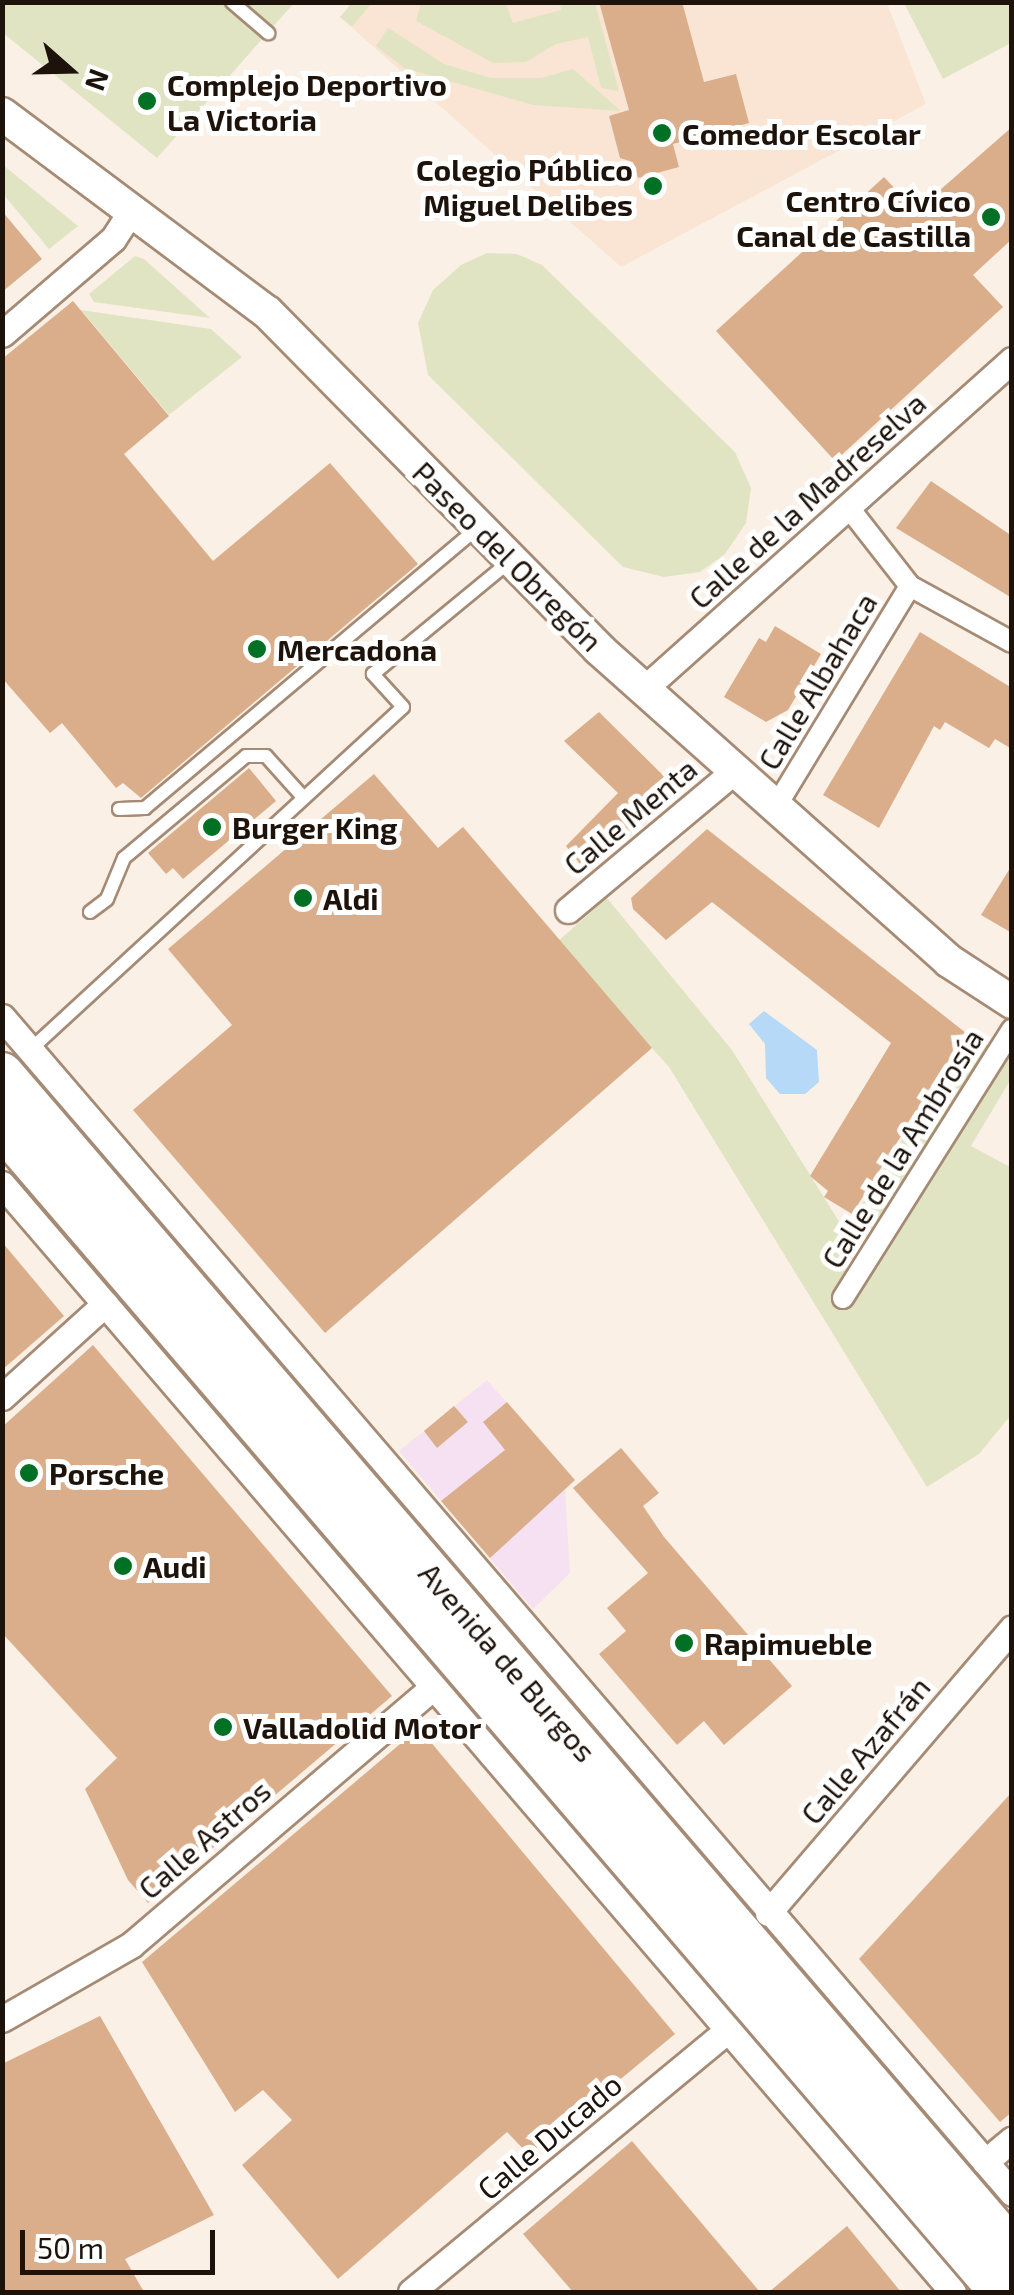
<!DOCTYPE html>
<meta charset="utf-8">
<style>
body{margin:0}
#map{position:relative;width:1014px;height:2295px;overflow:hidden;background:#fbf0e6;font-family:"Exo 2",sans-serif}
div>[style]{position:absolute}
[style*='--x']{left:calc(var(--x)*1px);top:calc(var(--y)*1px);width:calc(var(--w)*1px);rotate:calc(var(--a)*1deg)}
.commercial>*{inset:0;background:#f5e1f1}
.built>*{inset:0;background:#fae5d4}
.green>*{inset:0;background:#e1e4c2}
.water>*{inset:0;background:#b5d9f7}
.building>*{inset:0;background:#daae8a}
.roads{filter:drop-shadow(2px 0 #a58b75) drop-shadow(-2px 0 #a58b75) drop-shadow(0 2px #a58b75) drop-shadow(0 -2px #a58b75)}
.service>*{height:12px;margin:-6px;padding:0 6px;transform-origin:6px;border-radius:6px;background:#fff}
.pedestrian>*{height:20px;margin:-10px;padding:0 10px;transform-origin:10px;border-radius:10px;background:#fff}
.minor>*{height:25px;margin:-12.5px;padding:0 12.5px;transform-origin:12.5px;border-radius:12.5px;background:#fff}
.tertiary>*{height:32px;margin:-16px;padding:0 16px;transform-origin:16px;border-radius:16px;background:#fff}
.trunk>*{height:42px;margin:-21px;padding:0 21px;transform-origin:21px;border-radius:21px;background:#fff}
.dots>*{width:28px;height:28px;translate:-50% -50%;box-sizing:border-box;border:5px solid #fff;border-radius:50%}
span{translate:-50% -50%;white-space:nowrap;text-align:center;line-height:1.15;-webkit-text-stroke:10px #fff;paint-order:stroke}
.poi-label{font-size:30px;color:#1d130b;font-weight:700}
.left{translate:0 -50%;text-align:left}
.right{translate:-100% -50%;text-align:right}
.street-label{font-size:30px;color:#1d130b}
.frame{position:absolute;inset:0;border:5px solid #1d130b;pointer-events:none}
.north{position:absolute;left:20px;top:20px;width:100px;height:100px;-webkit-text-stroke:8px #fff;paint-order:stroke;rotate:110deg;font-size:28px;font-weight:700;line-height:40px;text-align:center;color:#1d130b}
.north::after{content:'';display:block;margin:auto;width:35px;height:45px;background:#1d130b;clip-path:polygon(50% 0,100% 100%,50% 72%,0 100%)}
.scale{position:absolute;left:20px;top:2230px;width:195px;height:45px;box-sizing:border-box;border:5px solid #1d130b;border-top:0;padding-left:12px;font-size:30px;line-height:35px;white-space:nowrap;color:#1d130b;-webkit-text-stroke:8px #fff;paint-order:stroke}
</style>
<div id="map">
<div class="commercial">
<i style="clip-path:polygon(487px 1380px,575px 1480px,565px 1490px,570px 1573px,533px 1609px,399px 1451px)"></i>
</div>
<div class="built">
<i style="clip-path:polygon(352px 2px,887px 3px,926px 104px,621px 267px,340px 17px)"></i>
</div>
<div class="green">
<i style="clip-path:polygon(2px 3px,294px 3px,157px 158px,3px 33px)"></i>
<i style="clip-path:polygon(352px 3px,372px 3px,352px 27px,340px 17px)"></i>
<i style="clip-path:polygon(421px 3px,506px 3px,513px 23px,561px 10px,560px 3px,595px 3px,619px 91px,601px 88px,588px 37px,556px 44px,526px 62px,493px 63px,416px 21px)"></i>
<i style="clip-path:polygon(904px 3px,1011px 3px,1011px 43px,943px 79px)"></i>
<i style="clip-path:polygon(388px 28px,444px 64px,491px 78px,541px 78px,573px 69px,621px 111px,533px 105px,404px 68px,376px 46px)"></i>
<i style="clip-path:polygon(3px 165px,78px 226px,49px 249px,3px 194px)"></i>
<i style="clip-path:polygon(487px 253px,517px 254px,542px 265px,735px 452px,751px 488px,746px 523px,725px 554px,700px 572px,664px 577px,623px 567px,428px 375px,418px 323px,433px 290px,461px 265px)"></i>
<i style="clip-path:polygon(135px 256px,144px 259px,210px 318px,94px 302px,89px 294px)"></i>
<i style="clip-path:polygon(81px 310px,211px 329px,242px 357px,169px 415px)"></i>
<i style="clip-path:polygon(607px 898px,732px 1050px,845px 1231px,968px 1034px,1011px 1059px,1011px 1079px,971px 1146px,1012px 1168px,1011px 1415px,979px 1454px,927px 1487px,669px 1067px,557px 942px)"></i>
<i style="clip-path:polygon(90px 1151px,184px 1240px,405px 1500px,424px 1542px)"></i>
<i style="clip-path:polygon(128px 1313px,180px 1356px,537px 1772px,547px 1795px)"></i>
<i style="clip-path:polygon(637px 1769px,735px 1889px,723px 1892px,625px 1779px)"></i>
<i style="clip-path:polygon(673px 1928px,926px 2226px,867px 2177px,724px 2011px)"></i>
<i style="clip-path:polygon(808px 1971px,894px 2071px,850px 2039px,803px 1985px)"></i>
</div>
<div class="water">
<i style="clip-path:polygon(764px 1011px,817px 1050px,819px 1082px,805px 1094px,780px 1094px,766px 1078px,765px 1044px,749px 1024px)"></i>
</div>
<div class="building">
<i style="clip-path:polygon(599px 2px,682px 2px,704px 82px,736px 74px,749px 123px,673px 144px,679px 167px,638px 178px,633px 162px,620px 158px,609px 116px,629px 110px)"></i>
<i style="clip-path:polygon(1012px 127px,1012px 239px,973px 275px,1003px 307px,835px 461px,716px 331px,884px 177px,916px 211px)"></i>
<i style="clip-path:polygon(2px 211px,42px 259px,2px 292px)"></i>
<i style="clip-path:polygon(73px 301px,169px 416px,124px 454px,213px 561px,330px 463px,418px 564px,141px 798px,123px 783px,116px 788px,62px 723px,50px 733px,2px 678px,2px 359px)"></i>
<i style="clip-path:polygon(931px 481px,1012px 536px,1012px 598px,896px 528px)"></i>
<i style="clip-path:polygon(775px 626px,821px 654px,788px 710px,766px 722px,724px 697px,759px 638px,766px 642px)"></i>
<i style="clip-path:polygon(920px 632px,1012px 688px,1012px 749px,995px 739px,989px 748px,945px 722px,940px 730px,934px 726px,879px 828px,823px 795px)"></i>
<i style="clip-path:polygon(599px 712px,680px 792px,587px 873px,566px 846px,618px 793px,564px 741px)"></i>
<i style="clip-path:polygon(249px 768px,276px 801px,183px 879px,173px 868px,166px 874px,148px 853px)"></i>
<i style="clip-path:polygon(374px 774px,438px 848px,463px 827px,652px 1048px,325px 1333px,133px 1110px,232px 1025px,168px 949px)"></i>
<i style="clip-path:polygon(707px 829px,966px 1033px,852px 1214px,824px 1197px,828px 1191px,810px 1176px,891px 1043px,712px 902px,666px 940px,633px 909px,631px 898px)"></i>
<i style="clip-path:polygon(1012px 865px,1012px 933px,981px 915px)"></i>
<i style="clip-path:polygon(2px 1242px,64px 1316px,2px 1370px)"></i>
<i style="clip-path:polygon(93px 1345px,392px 1696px,148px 1903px,128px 1880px,85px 1789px,117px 1758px,2px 1633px,2px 1427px)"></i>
<i style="clip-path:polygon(507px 1402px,575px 1480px,490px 1558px,441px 1501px,505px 1450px,483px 1422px)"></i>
<i style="clip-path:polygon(454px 1406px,468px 1422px,437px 1448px,424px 1431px)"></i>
<i style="clip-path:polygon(621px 1448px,659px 1493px,643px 1506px,664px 1537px,792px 1686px,724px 1745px,704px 1721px,677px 1745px,599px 1654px,626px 1631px,607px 1608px,648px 1573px,573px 1488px)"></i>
<i style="clip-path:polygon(419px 1728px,675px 2034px,529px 2155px,507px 2132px,338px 2279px,242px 2165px,292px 2120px,263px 2090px,235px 2112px,142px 1962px)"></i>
<i style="clip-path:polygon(1012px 1792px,1012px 2112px,1000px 2122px,859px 1959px)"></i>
<i style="clip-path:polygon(100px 2016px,214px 2215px,125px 2259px,144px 2292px,2px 2292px,2px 2064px)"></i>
<i style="clip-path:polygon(632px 2141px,760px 2292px,573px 2292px,523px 2234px)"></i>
<i style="clip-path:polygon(847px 2226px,901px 2292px,769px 2292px)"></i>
</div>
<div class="roads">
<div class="service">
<i style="--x:232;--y:2;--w:48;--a:40.7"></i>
<i style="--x:119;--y:809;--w:26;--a:-2"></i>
<i style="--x:145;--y:808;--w:434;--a:-40.1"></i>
<i style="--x:90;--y:912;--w:21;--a:-37"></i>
<i style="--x:107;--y:899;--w:44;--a:-67.5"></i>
<i style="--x:124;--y:858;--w:159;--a:-39.9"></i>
<i style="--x:246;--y:756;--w:20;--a:0"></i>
<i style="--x:266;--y:756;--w:54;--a:48"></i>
<i style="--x:31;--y:1049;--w:505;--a:-42.59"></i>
<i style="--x:403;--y:707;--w:45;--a:-132.3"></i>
<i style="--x:373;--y:674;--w:176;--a:-39.5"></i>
</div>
<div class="pedestrian">
<i style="--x:849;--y:508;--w:99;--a:52"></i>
<i style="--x:910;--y:586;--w:116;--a:28.8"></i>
<i style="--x:775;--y:808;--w:260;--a:-58.7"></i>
<i style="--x:843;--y:1298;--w:317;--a:-57.8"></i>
</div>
<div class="minor">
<i style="--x:2;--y:334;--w:146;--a:-40.6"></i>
<i style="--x:113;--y:239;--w:31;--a:-57"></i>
<i style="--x:645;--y:688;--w:492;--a:-41.8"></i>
<i style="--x:568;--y:910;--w:217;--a:-39.9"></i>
<i style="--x:2;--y:1017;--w:1550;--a:49.34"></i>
<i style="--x:2;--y:1184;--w:1460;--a:49.36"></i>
<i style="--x:2;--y:1397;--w:139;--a:-42.1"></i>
<i style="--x:768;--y:1913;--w:375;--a:-49.4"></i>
<i style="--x:2;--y:2019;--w:149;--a:-29.8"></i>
<i style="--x:131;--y:1945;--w:397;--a:-40.5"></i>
<i style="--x:985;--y:2162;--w:35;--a:-40"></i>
<i style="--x:411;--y:2292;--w:411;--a:-39.6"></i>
</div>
<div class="tertiary">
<i style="--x:2;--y:114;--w:331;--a:36.8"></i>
<i style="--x:267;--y:312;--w:473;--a:45.4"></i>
<i style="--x:599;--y:649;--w:469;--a:41.7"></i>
<i style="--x:949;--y:961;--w:75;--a:33.1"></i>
</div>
<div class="trunk">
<i style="--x:2;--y:1074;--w:1550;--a:49.34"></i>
<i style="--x:2;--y:1126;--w:1535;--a:49.41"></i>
</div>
</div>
<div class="dots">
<i style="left:147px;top:101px;background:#007124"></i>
<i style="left:662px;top:133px;background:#007124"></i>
<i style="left:653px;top:186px;background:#007124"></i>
<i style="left:991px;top:217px;background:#007124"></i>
<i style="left:257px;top:649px;background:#007124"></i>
<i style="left:212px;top:827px;background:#007124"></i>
<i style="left:303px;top:898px;background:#007124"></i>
<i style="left:29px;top:1473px;background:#007124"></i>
<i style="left:123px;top:1566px;background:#007124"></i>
<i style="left:684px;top:1643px;background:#007124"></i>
<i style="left:223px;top:1727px;background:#007124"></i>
</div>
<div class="poi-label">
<span class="left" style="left:167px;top:101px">Complejo Deportivo<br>La Victoria</span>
<span class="left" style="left:682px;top:133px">Comedor Escolar</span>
<span class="right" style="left:633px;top:186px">Colegio Público<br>Miguel Delibes</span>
<span class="right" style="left:971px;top:217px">Centro Cívico<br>Canal de Castilla</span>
<span class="left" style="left:277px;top:649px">Mercadona</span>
<span class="left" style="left:232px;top:827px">Burger King</span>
<span class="left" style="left:323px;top:898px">Aldi</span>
<span class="left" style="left:49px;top:1473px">Porsche</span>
<span class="left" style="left:143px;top:1566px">Audi</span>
<span class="left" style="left:704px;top:1643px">Rapimueble</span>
<span class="left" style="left:243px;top:1727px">Valladolid Motor</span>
</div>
<div class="street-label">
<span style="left:807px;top:500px;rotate:-42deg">Calle de la Madreselva</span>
<span style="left:508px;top:556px;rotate:45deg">Paseo del Obregón</span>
<span style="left:817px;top:681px;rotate:-59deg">Calle Albahaca</span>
<span style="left:630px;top:816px;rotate:-40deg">Calle Menta</span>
<span style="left:902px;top:1148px;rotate:-58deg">Calle de la Ambrosía</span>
<span style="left:508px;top:1662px;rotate:49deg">Avenida de Burgos</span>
<span style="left:865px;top:1750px;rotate:-50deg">Calle Azafrán</span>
<span style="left:204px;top:1839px;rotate:-41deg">Calle Astros</span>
<span style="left:549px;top:2136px;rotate:-40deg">Calle Ducado</span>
</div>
<div class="frame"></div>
<div class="north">N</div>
<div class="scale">50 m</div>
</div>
